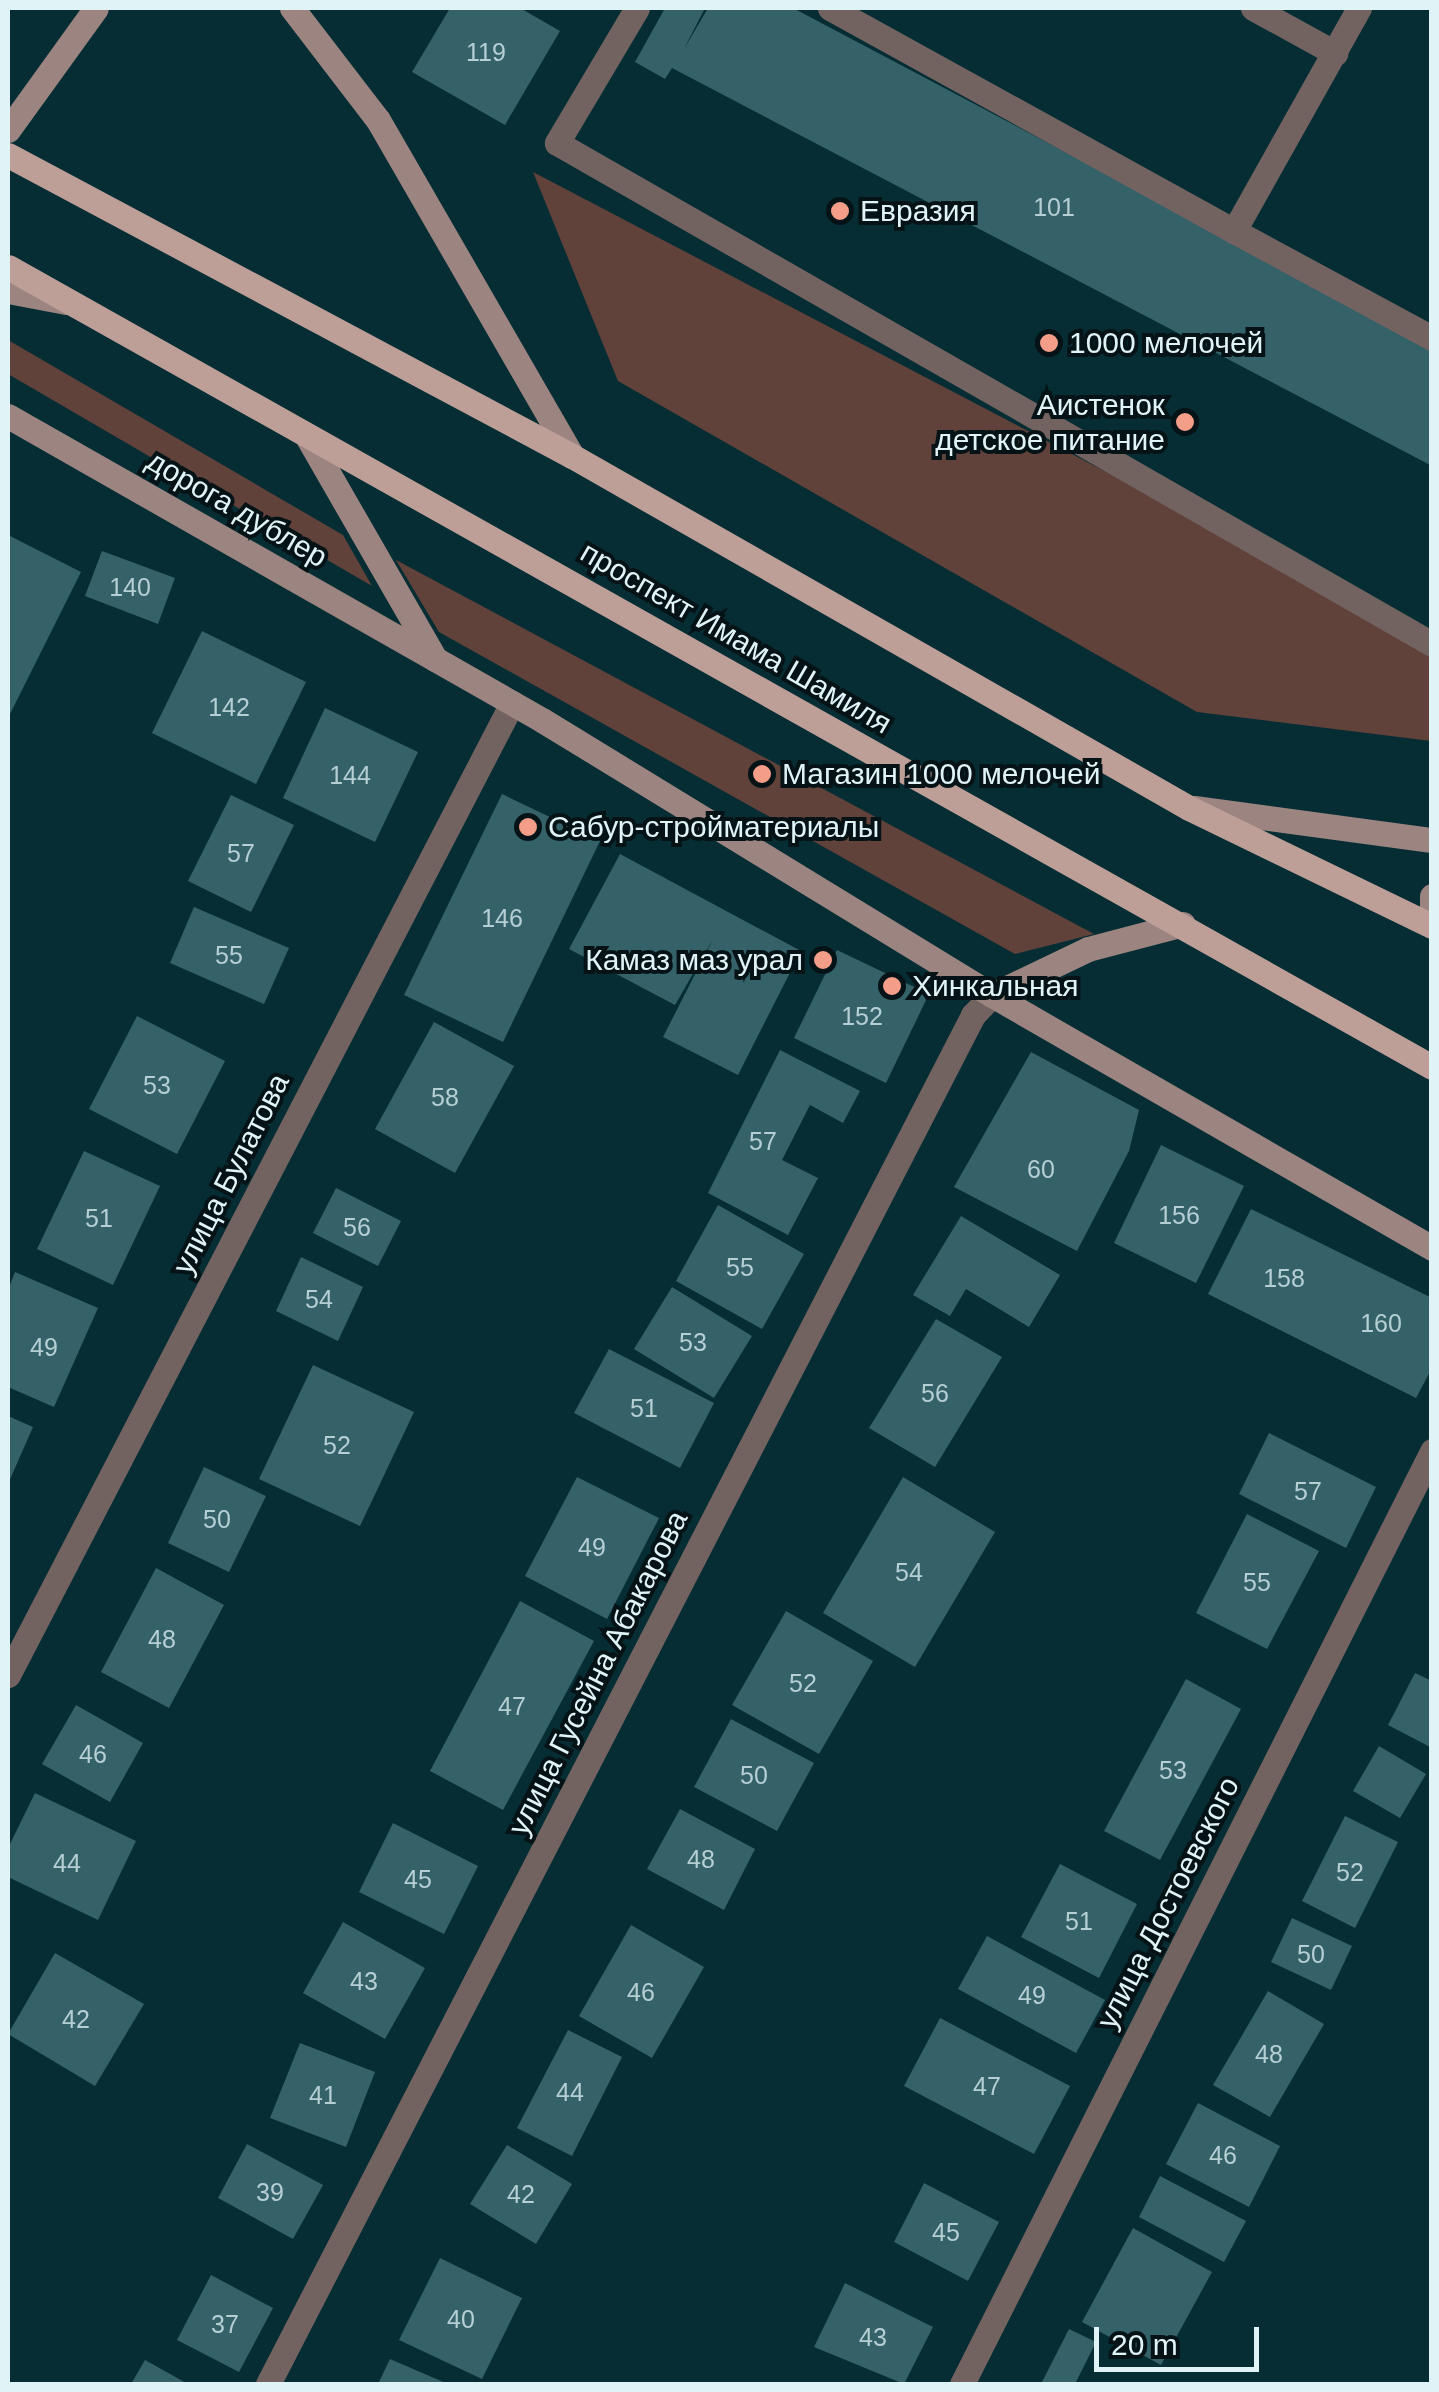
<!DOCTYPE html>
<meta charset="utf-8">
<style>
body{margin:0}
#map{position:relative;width:1439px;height:2392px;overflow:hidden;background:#062d34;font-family:Helvetica,sans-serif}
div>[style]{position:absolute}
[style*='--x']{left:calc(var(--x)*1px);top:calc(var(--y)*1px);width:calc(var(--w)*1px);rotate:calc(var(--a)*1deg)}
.green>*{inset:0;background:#60423b}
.building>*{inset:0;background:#356169}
.lane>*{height:25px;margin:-12.5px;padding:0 12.5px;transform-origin:12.5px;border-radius:12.5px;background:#726360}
.street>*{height:25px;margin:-12.5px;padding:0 12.5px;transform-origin:12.5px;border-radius:12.5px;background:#726360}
.secondary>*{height:25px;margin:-12.5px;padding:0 12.5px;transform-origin:12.5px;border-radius:12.5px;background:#9c8580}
.primary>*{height:25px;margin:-12.5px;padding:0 12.5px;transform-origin:12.5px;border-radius:12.5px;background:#bd9f98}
.dots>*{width:28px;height:28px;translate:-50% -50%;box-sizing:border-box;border:5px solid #051316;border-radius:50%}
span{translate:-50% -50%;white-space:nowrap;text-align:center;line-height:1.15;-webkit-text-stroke:8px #051316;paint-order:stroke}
.number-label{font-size:25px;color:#b5cfd4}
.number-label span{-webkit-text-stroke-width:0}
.poi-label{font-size:30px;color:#e0f4f8}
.left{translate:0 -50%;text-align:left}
.right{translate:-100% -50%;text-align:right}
.street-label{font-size:30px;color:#e0f4f8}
.frame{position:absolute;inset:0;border:10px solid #e0f4f8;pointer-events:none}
.scale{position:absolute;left:1094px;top:2327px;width:165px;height:45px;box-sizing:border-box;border:5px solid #e0f4f8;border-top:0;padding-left:12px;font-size:30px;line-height:35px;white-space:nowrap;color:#e0f4f8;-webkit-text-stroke:8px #051316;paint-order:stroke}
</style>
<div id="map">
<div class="green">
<i style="clip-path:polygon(533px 172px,1431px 642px,1431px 741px,1197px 712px,618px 381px)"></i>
<i style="clip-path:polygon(8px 340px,343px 535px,372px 586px,8px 374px)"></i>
<i style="clip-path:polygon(396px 560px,1094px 934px,1015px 954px,439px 632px)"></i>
</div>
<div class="building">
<i style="clip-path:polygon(450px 8px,520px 8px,560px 31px,505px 125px,412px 72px)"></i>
<i style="clip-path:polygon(665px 8px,705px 8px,684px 49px,708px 8px,793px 8px,1432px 346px,1432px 466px,672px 68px,665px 79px,635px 62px)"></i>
<i style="clip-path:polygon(8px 535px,81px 572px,8px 718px)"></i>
<i style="clip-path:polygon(102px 551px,175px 578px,158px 624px,85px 596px)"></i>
<i style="clip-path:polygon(202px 631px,306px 682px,256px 784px,152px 733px)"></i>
<i style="clip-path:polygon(325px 708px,418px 752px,375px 842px,283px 798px)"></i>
<i style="clip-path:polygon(502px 794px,600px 841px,503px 1042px,404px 995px)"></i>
<i style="clip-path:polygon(231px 795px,294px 825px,251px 912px,188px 881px)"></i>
<i style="clip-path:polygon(620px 854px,801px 951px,738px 1075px,663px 1037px,713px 939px,675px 1005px,569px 949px)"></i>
<i style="clip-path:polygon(194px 907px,289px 948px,264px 1004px,170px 963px)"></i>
<i style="clip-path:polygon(837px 950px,929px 994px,886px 1083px,794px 1038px)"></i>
<i style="clip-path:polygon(137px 1016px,225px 1061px,177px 1154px,89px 1109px)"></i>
<i style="clip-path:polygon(434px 1022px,514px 1066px,455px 1173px,375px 1129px)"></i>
<i style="clip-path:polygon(780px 1050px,860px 1091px,843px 1123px,810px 1105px,782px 1160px,818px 1178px,788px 1235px,708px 1193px)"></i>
<i style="clip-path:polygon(1031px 1052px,1139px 1110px,1129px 1151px,1077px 1251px,954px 1187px)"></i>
<i style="clip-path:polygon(1161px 1145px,1244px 1186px,1196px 1283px,1114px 1243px)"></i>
<i style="clip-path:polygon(84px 1151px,160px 1186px,113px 1285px,37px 1249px)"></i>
<i style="clip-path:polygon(336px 1188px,401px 1221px,378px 1266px,313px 1233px)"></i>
<i style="clip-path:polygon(718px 1205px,804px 1254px,762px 1329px,676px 1281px)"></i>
<i style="clip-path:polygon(1251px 1209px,1432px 1298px,1432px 1368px,1416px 1398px,1208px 1294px)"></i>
<i style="clip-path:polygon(961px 1216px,1060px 1275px,1029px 1327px,966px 1289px,950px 1316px,913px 1295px)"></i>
<i style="clip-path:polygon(301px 1257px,363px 1287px,338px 1341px,276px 1311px)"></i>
<i style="clip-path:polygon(15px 1272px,98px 1308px,54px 1407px,8px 1387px,8px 1290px)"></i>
<i style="clip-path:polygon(672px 1287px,752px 1336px,714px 1398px,634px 1349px)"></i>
<i style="clip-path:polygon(936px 1319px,1002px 1357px,935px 1467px,869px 1428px)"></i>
<i style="clip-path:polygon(609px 1349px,714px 1403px,680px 1468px,574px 1413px)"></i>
<i style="clip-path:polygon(313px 1365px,414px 1412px,360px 1526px,259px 1479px)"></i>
<i style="clip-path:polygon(8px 1416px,33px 1427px,8px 1484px)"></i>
<i style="clip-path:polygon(1269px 1433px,1376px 1487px,1346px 1548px,1239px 1494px)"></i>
<i style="clip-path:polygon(204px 1467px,266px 1496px,229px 1572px,168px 1543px)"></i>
<i style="clip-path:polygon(577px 1477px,659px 1518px,607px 1619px,525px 1576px)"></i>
<i style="clip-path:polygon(903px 1477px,995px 1532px,915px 1667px,823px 1613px)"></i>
<i style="clip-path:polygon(1247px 1514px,1319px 1551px,1267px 1649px,1196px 1613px)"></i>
<i style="clip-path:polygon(156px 1568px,224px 1605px,169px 1708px,101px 1672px)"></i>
<i style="clip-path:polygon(520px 1601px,594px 1641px,503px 1810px,430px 1771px)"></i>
<i style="clip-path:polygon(786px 1611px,873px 1661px,819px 1754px,732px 1705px)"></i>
<i style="clip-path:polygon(1415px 1673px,1432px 1681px,1432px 1748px,1388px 1725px)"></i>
<i style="clip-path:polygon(1186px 1679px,1241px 1709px,1160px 1860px,1104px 1831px)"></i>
<i style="clip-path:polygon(76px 1705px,143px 1743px,110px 1802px,42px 1764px)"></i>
<i style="clip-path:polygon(731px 1719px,814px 1763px,777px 1831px,694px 1787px)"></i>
<i style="clip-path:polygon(1379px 1746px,1426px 1774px,1400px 1818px,1353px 1791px)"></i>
<i style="clip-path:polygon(35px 1793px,136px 1841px,98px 1920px,8px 1877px,8px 1848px)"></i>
<i style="clip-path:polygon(680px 1809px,755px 1849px,724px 1910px,647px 1869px)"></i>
<i style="clip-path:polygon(1345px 1816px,1398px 1842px,1355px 1928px,1302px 1901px)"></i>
<i style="clip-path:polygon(393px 1823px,478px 1866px,444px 1934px,359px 1892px)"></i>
<i style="clip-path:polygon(1060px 1864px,1137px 1904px,1099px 1978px,1021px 1937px)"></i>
<i style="clip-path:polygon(1292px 1918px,1352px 1946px,1331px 1990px,1271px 1962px)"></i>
<i style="clip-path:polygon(343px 1922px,425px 1968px,385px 2039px,303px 1993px)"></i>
<i style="clip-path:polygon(631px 1925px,704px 1967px,652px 2058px,579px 2016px)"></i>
<i style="clip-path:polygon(987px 1936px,1105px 2000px,1076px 2053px,958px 1989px)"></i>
<i style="clip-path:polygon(55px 1953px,144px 2004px,95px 2086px,8px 2034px)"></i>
<i style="clip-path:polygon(1268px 1991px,1324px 2024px,1270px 2117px,1213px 2085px)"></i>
<i style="clip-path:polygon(940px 2018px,1070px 2086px,1034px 2154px,904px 2086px)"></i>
<i style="clip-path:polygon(568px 2030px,622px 2057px,572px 2156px,517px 2128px)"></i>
<i style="clip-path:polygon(300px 2043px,375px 2072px,346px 2147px,270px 2118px)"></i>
<i style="clip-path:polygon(1198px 2103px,1280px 2146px,1249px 2207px,1166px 2164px)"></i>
<i style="clip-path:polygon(247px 2144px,323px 2185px,293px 2239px,218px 2198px)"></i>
<i style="clip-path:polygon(507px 2145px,572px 2184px,536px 2244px,470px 2204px)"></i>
<i style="clip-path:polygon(1160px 2176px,1246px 2221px,1224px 2262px,1139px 2217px)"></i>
<i style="clip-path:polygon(924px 2183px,999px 2222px,968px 2281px,894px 2242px)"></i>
<i style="clip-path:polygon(1133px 2228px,1212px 2272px,1161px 2365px,1082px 2322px)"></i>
<i style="clip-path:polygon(440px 2258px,522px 2298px,482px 2379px,399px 2340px)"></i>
<i style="clip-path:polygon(211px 2275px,273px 2308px,239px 2372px,177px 2340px)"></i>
<i style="clip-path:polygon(845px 2283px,933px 2327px,904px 2384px,814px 2347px)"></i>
<i style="clip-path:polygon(1069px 2329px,1096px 2342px,1075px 2384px,1041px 2384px)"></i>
<i style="clip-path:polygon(390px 2359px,448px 2384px,378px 2384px)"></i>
<i style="clip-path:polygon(145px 2360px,188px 2384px,131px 2384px)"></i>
</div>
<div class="lane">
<i style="--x:637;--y:8;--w:157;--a:120.7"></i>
<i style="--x:557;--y:143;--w:1008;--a:29.79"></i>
<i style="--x:830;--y:8;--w:461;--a:28.9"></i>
<i style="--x:1253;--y:8;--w:94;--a:28.8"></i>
<i style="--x:1359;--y:8;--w:256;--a:119.3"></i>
<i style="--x:1234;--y:231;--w:225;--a:28.4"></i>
</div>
<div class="street">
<i style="--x:8;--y:1675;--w:1095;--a:-62.59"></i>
<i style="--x:268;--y:2384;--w:1540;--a:-62.75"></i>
<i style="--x:973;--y:1015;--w:28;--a:-46"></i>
<i style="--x:962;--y:2384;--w:1045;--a:-63.26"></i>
</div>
<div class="secondary">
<i style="--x:292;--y:8;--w:141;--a:52.5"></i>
<i style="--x:378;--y:120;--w:388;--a:60"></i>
<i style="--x:8;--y:130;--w:150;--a:-54.2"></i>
<i style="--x:8;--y:291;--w:59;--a:10.7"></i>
<i style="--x:8;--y:416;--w:614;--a:29.65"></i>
<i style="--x:542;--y:720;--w:527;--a:31.43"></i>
<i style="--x:992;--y:995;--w:508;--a:29.9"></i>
<i style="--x:308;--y:438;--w:255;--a:60.1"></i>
<i style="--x:1194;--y:808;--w:240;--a:7.7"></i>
<i style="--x:1432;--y:896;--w:11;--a:90"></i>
<i style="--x:992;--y:995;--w:106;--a:-25.6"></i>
<i style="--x:1088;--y:949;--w:98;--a:-14.7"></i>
</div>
<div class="primary">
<i style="--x:8;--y:155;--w:639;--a:28.09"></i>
<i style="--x:572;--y:456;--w:710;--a:29.7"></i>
<i style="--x:1189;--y:808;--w:270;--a:25.9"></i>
<i style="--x:8;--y:267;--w:1633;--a:29.33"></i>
</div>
<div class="dots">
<i style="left:840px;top:211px;background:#f49e89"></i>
<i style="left:1049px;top:343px;background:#f49e89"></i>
<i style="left:1185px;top:422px;background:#f49e89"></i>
<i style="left:762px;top:774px;background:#f49e89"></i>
<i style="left:528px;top:827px;background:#f49e89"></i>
<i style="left:823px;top:960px;background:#f49e89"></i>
<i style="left:892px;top:986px;background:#f49e89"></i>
</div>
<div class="number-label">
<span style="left:486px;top:52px">119</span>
<span style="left:1054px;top:207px">101</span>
<span style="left:130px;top:587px">140</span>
<span style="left:229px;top:707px">142</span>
<span style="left:350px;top:775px">144</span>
<span style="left:241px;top:853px">57</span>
<span style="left:502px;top:918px">146</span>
<span style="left:229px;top:955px">55</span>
<span style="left:862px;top:1016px">152</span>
<span style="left:157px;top:1085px">53</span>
<span style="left:445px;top:1097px">58</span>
<span style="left:763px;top:1141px">57</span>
<span style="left:1041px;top:1169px">60</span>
<span style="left:1179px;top:1215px">156</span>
<span style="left:99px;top:1218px">51</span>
<span style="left:357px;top:1227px">56</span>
<span style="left:740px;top:1267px">55</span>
<span style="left:1284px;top:1278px">158</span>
<span style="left:319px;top:1299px">54</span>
<span style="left:1381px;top:1323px">160</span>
<span style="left:693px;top:1342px">53</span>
<span style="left:44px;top:1347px">49</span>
<span style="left:935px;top:1393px">56</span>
<span style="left:644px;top:1408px">51</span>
<span style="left:337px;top:1445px">52</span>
<span style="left:1308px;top:1491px">57</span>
<span style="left:217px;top:1519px">50</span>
<span style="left:592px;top:1547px">49</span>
<span style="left:909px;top:1572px">54</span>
<span style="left:1257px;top:1582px">55</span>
<span style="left:162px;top:1639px">48</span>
<span style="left:803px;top:1683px">52</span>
<span style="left:512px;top:1706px">47</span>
<span style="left:93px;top:1754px">46</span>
<span style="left:1173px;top:1770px">53</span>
<span style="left:754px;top:1775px">50</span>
<span style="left:701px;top:1859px">48</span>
<span style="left:67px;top:1863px">44</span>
<span style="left:1350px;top:1872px">52</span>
<span style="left:418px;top:1879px">45</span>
<span style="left:1079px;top:1921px">51</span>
<span style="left:1311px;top:1954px">50</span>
<span style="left:364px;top:1981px">43</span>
<span style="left:641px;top:1992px">46</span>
<span style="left:1032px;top:1995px">49</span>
<span style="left:76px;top:2019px">42</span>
<span style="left:1269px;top:2054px">48</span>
<span style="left:987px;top:2086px">47</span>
<span style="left:570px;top:2092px">44</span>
<span style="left:323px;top:2095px">41</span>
<span style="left:1223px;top:2155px">46</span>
<span style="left:270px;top:2192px">39</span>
<span style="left:521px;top:2194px">42</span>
<span style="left:946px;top:2232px">45</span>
<span style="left:461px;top:2319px">40</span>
<span style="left:225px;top:2324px">37</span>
<span style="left:873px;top:2337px">43</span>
</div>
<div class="poi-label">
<span class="left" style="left:860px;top:211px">Евразия</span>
<span class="left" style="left:1069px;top:343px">1000 мелочей</span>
<span class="right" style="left:1165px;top:422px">Аистенок<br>детское питание</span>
<span class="left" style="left:782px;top:774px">Магазин 1000 мелочей</span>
<span class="left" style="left:548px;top:827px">Сабур-стройматериалы</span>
<span class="right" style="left:803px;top:960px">Камаз маз урал</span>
<span class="left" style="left:912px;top:986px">Хинкальная</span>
</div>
<div class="street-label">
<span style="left:237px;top:509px;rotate:30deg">дорога дублер</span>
<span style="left:736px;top:638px;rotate:30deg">проспект Имама Шамиля</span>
<span style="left:231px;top:1174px;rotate:-63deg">улица Булатова</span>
<span style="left:598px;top:1673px;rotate:-63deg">улица Гусейна Абакарова</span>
<span style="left:1168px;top:1903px;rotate:-63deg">улица Достоевского</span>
</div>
<div class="frame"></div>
<div class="scale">20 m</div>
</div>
